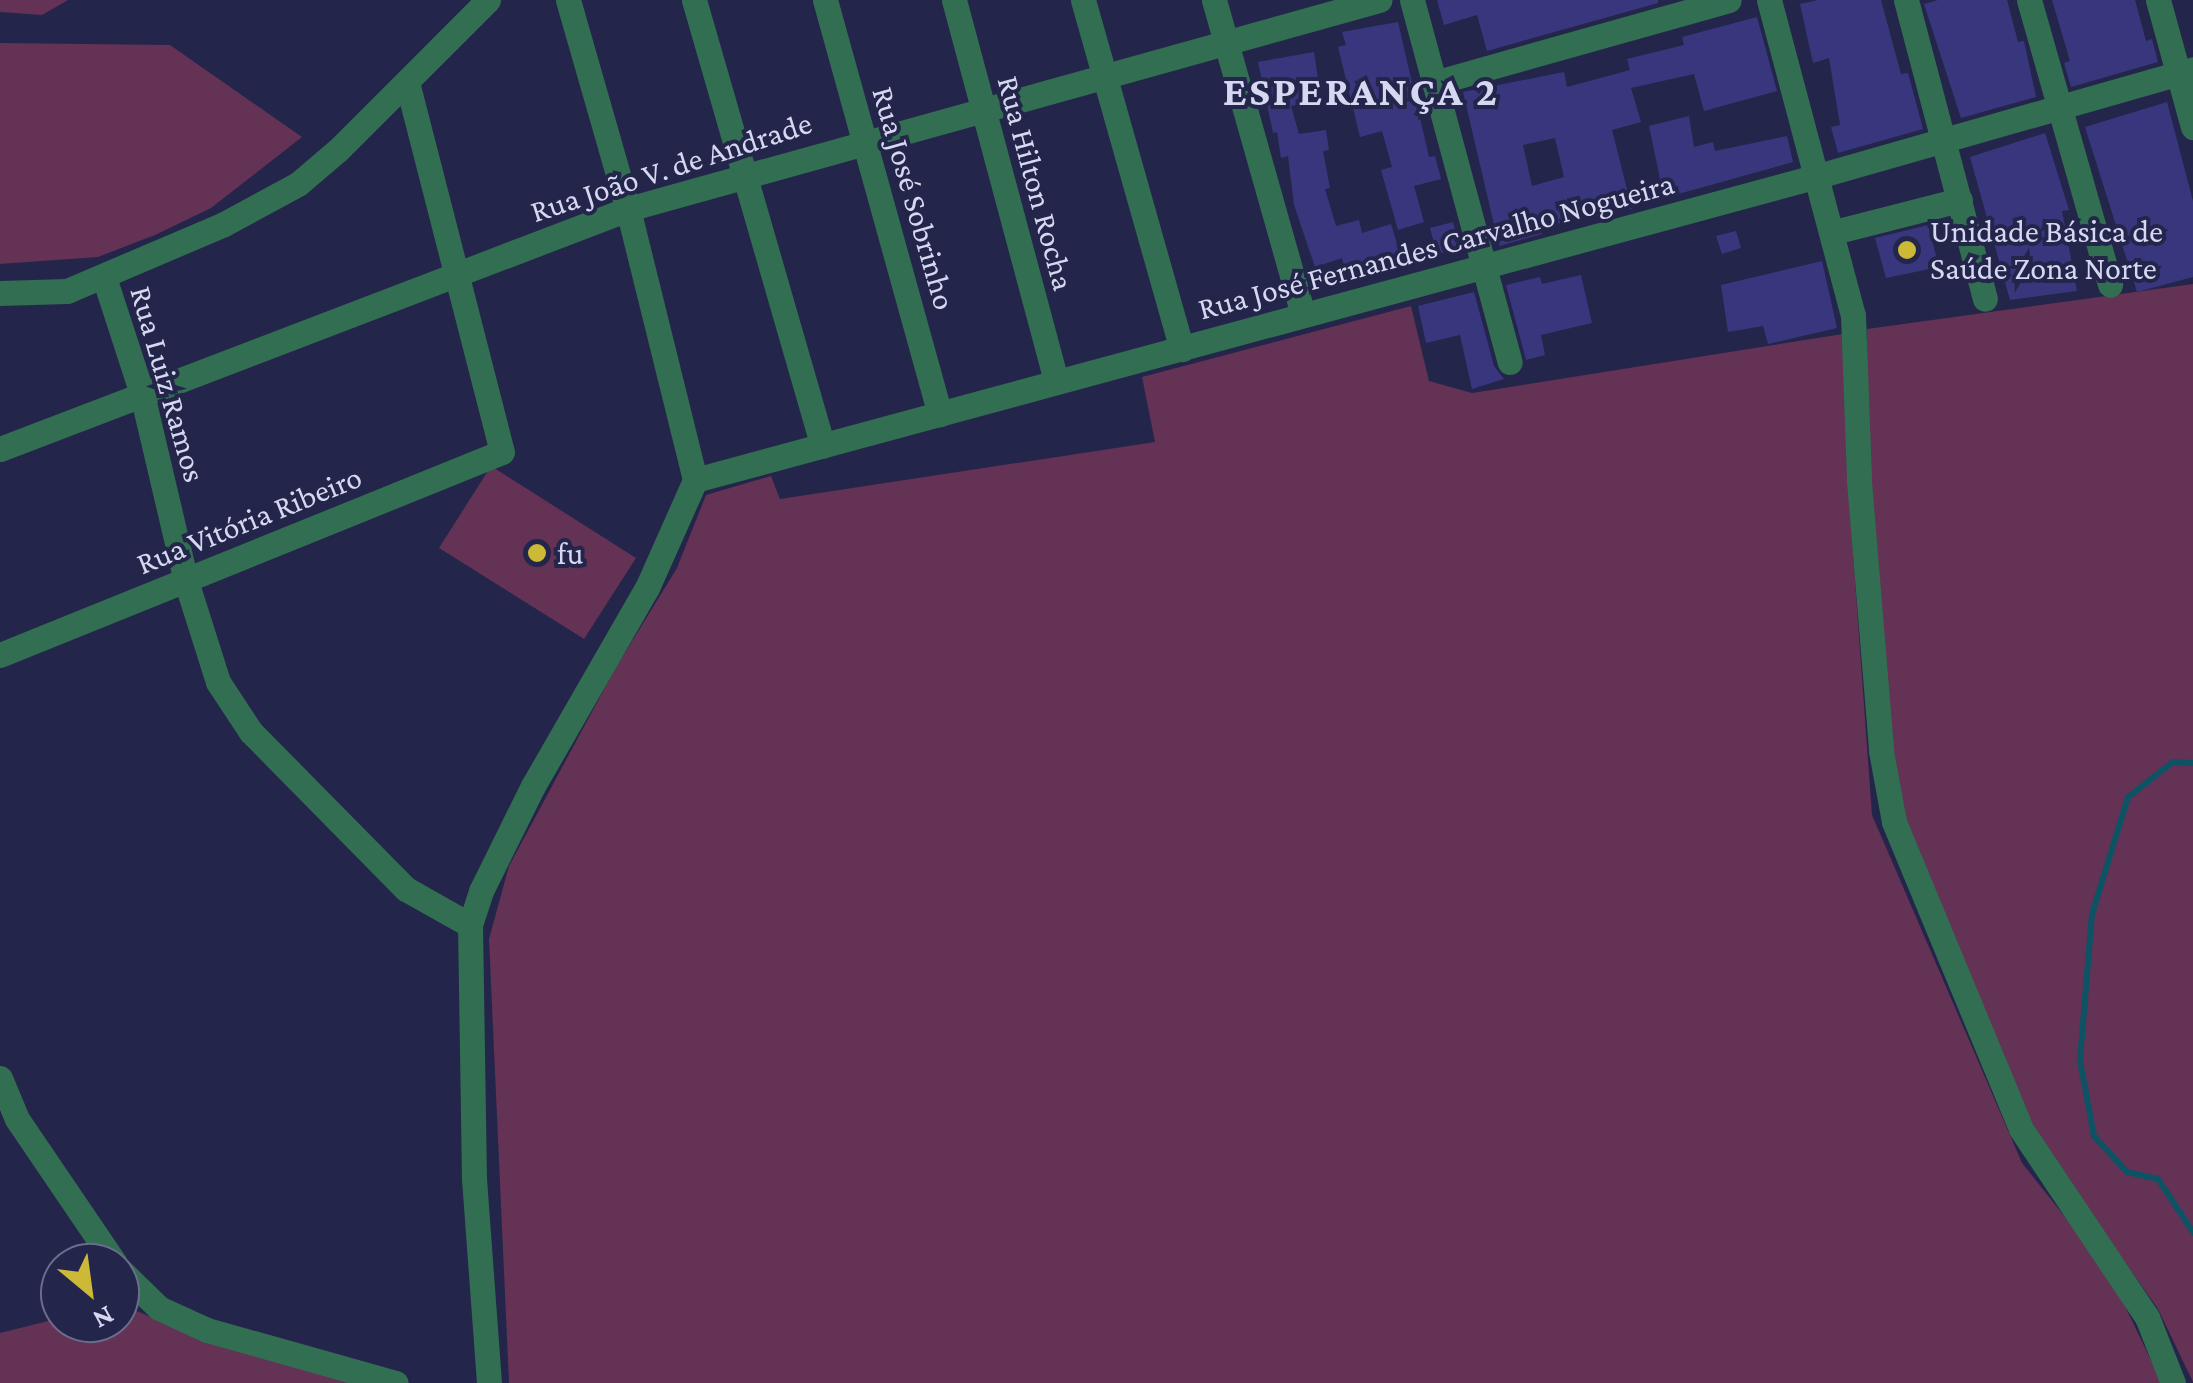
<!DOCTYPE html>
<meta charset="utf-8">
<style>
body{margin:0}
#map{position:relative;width:2193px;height:1383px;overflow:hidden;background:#24254a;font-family:"Crimson Pro",serif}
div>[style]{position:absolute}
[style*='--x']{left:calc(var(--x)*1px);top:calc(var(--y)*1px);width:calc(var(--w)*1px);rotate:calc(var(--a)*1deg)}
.green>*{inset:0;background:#633254}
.stream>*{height:6px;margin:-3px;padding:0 3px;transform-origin:3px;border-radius:3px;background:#0d5364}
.building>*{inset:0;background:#38377e}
.street>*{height:25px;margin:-12.5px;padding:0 12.5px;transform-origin:12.5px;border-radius:12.5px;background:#326e51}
.dots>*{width:28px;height:28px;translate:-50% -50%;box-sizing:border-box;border:5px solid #24254a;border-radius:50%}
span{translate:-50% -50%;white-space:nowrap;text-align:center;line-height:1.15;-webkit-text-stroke:8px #24254a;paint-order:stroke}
.street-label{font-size:32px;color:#d5d8f0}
.poi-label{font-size:32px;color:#d5d8f0}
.left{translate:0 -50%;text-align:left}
.district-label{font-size:42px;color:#d5d8f0;font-weight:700;letter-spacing:2.5px}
.north{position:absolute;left:40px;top:1243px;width:100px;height:100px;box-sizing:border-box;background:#24254a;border:2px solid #6b6d8c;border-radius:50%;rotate:151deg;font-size:28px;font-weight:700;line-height:40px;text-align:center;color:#d5d8f0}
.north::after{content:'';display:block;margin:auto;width:35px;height:45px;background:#cdb938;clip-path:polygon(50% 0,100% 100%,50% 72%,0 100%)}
</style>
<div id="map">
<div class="green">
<i style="clip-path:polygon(0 0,68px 0,42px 15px,0 12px)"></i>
<i style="clip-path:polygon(0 43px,170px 45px,302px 137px,211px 208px,155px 235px,98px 257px,0 264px)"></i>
<i style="clip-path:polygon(2193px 284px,2193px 1382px,2158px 1309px,2047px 1151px,2031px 1120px,1900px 820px,1866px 475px,1867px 329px)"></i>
<i style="clip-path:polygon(1411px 306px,1429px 381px,1472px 393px,1849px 333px,1848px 484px,1872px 815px,2022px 1163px,2108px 1271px,2162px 1383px,509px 1383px,489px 939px,509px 866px,615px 669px,677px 568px,706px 495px,771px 476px,780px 499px,1155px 442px,1142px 377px)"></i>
<i style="clip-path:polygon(491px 466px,636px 558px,584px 639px,439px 548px)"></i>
<i style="clip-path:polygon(120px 1304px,210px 1342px,377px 1383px,0 1383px,0 1333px,48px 1321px,60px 1306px,60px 1323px,120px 1323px)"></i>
</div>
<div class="stream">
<i style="--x:2193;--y:763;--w:20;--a:-177"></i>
<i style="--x:2173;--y:762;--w:57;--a:142.1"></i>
<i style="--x:2128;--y:797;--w:122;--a:107.1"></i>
<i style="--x:2092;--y:914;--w:147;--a:94.7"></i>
<i style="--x:2080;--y:1061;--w:76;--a:79.4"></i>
<i style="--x:2094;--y:1136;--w:49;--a:47.5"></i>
<i style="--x:2127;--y:1172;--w:32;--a:13"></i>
<i style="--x:2158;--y:1179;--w:64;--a:56.6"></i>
</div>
<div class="building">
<i style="clip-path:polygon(1437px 0,1658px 0,1658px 3px,1487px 51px,1477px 15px,1444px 25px)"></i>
<i style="clip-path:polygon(1818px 0,1881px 0,1901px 74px,1908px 73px,1923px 129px,1838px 153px,1831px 127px,1840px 125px,1829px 58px,1813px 63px,1800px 4px)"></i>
<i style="clip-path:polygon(1938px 0,2007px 0,2018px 42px,2024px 41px,2036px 97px,1961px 118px,1924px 4px)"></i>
<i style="clip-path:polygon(2052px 0,2135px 0,2146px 41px,2152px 39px,2158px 62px,2071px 87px,2064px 63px,2070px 61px)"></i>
<i style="clip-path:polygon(evenodd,1757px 17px,1777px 91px,1704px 111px,1694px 74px,1631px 88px,1641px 122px,1612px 130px,1632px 209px,1540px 227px,1542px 234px,1499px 246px,1463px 92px,1564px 72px,1567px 87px,1597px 79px,1630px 70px,1627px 59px,1684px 45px,1682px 37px,1757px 17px,1555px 138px,1564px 177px,1532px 186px,1523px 145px,1555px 138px)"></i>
<i style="clip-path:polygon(1398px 22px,1429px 157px,1435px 156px,1441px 179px,1414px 186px,1424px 222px,1398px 230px,1381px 170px,1392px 167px,1382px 131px,1360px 137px,1338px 47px,1346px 45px,1342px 32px)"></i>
<i style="clip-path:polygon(1314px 52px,1321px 98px,1291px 106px,1299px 134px,1326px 130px,1329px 150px,1323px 151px,1330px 188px,1325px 189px,1336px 226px,1359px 220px,1362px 233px,1391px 224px,1400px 253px,1345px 271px,1342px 258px,1315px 267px,1294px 205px,1288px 156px,1281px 158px,1277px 132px,1273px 133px,1258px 62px)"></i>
<i style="clip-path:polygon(2167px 102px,2193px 201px,2193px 277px,2137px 292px,2085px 127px)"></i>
<i style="clip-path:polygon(1689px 116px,1694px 147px,1713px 142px,1715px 151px,1787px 136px,1793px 162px,1664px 198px,1649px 126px)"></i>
<i style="clip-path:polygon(2045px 133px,2069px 210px,2062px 211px,2077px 291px,2010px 300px,1970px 157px)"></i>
<i style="clip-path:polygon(1453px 222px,1460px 248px,1437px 254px,1430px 228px)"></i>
<i style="clip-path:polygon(1928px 225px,1939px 267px,1886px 278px,1875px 238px)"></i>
<i style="clip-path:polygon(1736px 231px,1741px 248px,1722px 254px,1716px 236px)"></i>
<i style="clip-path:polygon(1822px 261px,1837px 328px,1768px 344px,1763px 326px,1728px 332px,1721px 285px)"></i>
<i style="clip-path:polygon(1581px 275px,1592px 323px,1541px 335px,1545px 355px,1526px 360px,1506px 285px,1540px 277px,1542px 284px)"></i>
<i style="clip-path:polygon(1474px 292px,1494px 366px,1504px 379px,1472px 389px,1460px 335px,1426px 343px,1418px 306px)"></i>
</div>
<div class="street">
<i style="--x:568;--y:0;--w:217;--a:74"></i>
<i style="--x:628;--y:209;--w:279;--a:76.1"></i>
<i style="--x:694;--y:0;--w:464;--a:73.9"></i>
<i style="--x:825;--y:0;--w:430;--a:74.5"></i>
<i style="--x:954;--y:0;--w:395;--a:75"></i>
<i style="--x:1083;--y:0;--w:363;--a:74.2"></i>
<i style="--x:1214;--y:0;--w:326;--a:74.2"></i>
<i style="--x:1412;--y:0;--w:375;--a:74.9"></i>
<i style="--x:1769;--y:0;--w:326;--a:75.1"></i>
<i style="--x:1853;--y:315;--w:166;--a:87.9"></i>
<i style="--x:1859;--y:481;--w:271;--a:85.3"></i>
<i style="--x:1881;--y:751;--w:72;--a:79.6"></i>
<i style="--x:1894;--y:822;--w:332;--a:67.5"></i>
<i style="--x:2021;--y:1129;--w:226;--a:56.2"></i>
<i style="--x:2147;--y:1317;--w:71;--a:68.5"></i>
<i style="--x:1906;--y:0;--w:309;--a:75.2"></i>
<i style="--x:2029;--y:0;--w:296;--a:74.1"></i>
<i style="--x:2158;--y:0;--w:132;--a:74.6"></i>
<i style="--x:1434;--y:83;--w:306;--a:-15.7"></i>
<i style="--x:1834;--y:232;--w:130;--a:-14.3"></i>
<i style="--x:104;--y:277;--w:123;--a:72"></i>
<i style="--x:142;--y:394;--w:192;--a:76.8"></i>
<i style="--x:186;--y:581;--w:106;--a:72.4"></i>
<i style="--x:218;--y:682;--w:60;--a:56.6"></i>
<i style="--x:251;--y:732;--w:221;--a:45.4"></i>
<i style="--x:406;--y:889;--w:73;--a:29.4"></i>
<i style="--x:0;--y:293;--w:67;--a:-1.7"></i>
<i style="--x:67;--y:291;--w:171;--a:-23.1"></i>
<i style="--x:224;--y:224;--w:84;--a:-28.4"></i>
<i style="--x:298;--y:184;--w:52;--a:-40.4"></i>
<i style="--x:338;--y:150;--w:212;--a:-45"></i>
<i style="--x:0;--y:449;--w:672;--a:-20.92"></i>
<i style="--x:628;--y:209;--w:780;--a:-15.55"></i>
<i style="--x:695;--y:480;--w:1163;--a:-15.15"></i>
<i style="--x:1818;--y:176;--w:390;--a:-15.9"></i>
<i style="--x:0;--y:655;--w:541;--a:-22.02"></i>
<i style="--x:502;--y:452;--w:382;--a:-104.4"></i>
<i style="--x:0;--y:1078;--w:44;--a:67.5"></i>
<i style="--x:17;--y:1119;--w:174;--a:55.8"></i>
<i style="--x:120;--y:1270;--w:54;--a:44.3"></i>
<i style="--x:159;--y:1308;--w:53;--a:24.6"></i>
<i style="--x:207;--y:1330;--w:196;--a:15.7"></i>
<i style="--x:489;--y:1383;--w:205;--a:-94.2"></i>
<i style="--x:474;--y:1179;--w:254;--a:-90.9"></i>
<i style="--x:470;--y:925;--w:36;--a:-72"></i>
<i style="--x:481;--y:891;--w:117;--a:-63.7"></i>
<i style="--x:533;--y:786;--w:228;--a:-60.1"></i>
<i style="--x:647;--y:588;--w:118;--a:-66"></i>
</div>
<div class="dots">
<i style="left:1907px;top:250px;background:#cdb938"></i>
<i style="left:537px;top:553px;background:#cdb938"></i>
</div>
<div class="street-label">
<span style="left:671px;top:167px;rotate:-18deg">Rua João V. de Andrade</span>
<span style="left:1036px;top:183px;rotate:75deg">Rua Hilton Rocha</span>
<span style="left:914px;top:198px;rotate:74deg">Rua José Sobrinho</span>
<span style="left:1436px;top:246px;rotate:-15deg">Rua José Fernandes Carvalho Nogueira</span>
<span style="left:168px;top:384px;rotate:74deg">Rua Luiz Ramos</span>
<span style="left:249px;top:520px;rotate:-22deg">Rua Vitória Ribeiro</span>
</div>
<div class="poi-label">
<span class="left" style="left:1930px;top:250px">Unidade Básica de<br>Saúde Zona Norte</span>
<span class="left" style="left:557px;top:553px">fu</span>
</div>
<div class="district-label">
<span style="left:1361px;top:91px">ESPERANÇA 2</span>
</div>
<div class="north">N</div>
</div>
